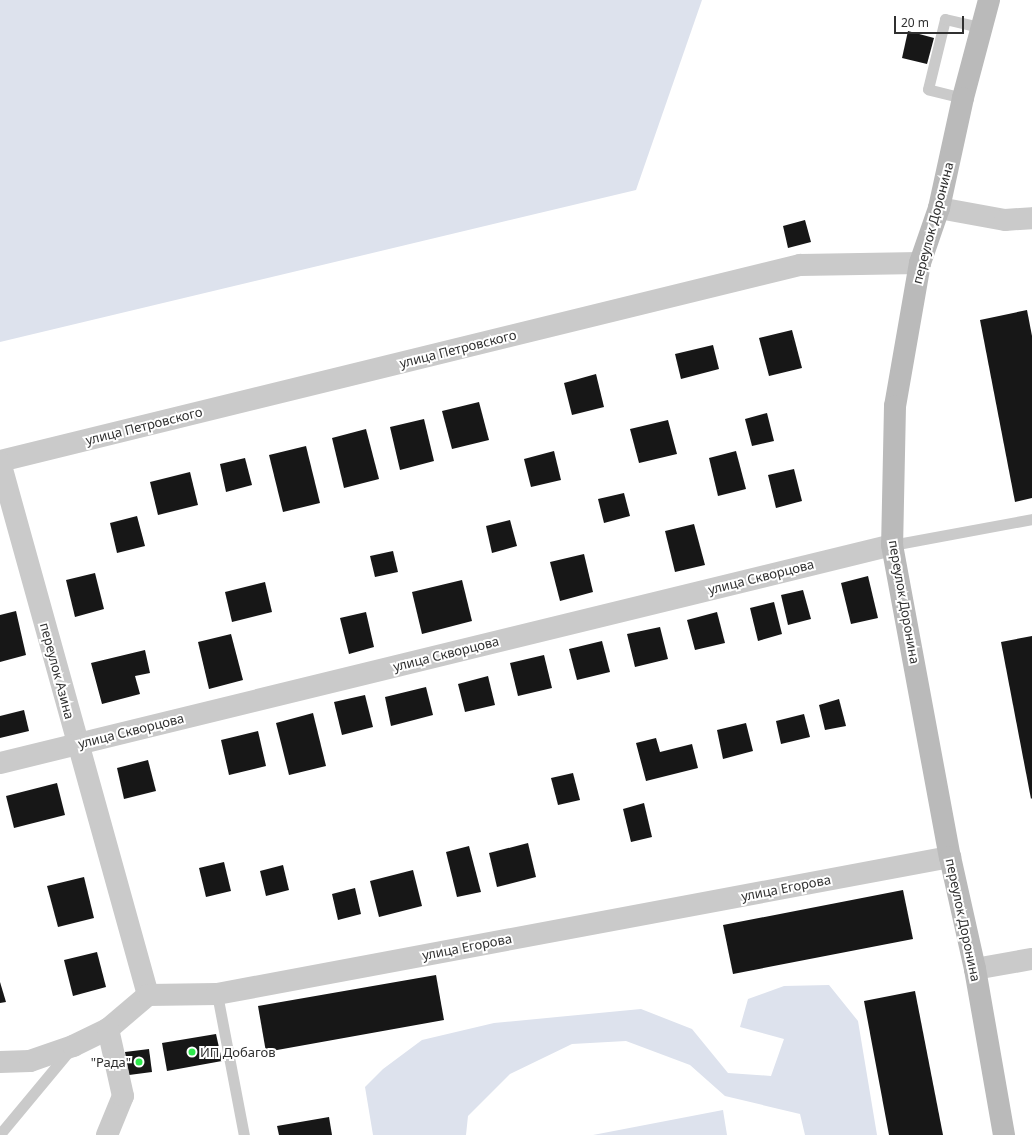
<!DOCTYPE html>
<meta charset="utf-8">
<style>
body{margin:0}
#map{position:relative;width:1032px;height:1135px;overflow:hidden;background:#fff;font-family:"Noto Sans",sans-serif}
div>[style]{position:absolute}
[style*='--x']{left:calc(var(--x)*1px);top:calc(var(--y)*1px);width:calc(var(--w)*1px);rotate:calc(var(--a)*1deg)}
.green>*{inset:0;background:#dde2ed}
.building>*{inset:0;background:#171717}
.service>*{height:11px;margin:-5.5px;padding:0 5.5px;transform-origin:5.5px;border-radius:5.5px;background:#cacaca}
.minor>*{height:22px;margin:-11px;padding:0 11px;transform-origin:11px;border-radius:11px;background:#cacaca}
.secondary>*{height:22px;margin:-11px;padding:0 11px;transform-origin:11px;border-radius:11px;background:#bababa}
.dots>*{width:11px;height:11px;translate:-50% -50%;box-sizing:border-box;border:2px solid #fff;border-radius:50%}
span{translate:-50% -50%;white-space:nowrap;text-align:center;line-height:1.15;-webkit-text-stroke:4px #fff;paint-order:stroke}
.street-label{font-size:13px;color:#303030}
.poi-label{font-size:13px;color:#303030}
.left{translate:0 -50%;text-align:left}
.right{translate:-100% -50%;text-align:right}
.scale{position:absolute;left:894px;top:16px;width:70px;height:18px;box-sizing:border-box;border:2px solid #303030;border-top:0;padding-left:5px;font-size:12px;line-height:14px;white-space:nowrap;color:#303030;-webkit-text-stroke:3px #fff;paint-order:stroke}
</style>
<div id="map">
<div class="green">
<i style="clip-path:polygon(0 0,702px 0,636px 190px,0 342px)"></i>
<i style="clip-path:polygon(829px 985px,858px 1021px,877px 1135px,805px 1135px,800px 1114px,725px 1096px,690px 1065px,626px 1041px,572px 1044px,510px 1074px,468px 1116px,466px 1135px,373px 1135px,365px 1087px,383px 1069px,422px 1040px,494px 1023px,641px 1009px,692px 1029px,728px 1073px,771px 1076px,784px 1039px,740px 1027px,748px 999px,784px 986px)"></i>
<i style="clip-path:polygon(723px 1110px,727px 1135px,593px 1135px)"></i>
</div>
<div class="building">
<i style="clip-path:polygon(908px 31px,934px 38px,927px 64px,902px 58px)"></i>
<i style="clip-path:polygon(805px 220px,811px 242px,788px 248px,783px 226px)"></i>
<i style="clip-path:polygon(1027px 310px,1032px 336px,1032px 498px,1015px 502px,980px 320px)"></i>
<i style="clip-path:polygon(792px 330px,802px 368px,769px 376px,759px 338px)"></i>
<i style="clip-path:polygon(713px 345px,719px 369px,681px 379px,675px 354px)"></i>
<i style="clip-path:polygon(596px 374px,604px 407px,572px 415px,564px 383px)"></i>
<i style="clip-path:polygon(479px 402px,489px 440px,452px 449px,442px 411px)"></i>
<i style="clip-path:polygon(767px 413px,774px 441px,752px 446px,745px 419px)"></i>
<i style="clip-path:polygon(424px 419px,434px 461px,400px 470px,390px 427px)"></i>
<i style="clip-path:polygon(668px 420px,677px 454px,639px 463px,630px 429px)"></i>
<i style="clip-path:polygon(366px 429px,379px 479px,344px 488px,332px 438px)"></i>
<i style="clip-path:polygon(306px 446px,320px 503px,283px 512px,269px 455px)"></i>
<i style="clip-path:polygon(554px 451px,561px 480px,531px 487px,524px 459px)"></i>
<i style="clip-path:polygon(736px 451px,746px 489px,718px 496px,709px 458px)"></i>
<i style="clip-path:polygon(245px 458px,252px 485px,226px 492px,220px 464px)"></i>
<i style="clip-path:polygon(794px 469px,802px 501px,776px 508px,768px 475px)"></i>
<i style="clip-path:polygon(190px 472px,198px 505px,158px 515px,150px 482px)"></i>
<i style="clip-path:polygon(624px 493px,630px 516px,604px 523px,598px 499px)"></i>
<i style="clip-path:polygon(137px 516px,145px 546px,117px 553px,110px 523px)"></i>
<i style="clip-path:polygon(510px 520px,517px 546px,492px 553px,486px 526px)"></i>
<i style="clip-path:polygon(694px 524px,705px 565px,675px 572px,665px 531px)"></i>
<i style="clip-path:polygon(393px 551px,398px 572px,375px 577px,370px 556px)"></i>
<i style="clip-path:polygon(584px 554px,593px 592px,560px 601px,550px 562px)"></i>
<i style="clip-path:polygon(95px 573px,104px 609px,75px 617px,66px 580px)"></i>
<i style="clip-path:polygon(868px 576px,878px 618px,851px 624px,841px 583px)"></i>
<i style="clip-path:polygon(462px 580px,472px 621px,422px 634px,412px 592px)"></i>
<i style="clip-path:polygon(265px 582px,272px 612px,232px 622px,225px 592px)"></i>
<i style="clip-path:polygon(803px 590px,811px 619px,788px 625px,781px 595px)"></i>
<i style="clip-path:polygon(774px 602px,782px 634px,758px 641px,750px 608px)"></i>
<i style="clip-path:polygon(16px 611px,26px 655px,0 662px,0 615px)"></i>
<i style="clip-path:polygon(366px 612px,374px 647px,349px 654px,340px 618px)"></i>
<i style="clip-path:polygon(717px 612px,725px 643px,695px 650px,687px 620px)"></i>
<i style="clip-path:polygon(660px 627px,668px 659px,635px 667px,627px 634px)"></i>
<i style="clip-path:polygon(231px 634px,243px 680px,209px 689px,198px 642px)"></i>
<i style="clip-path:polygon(1032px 636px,1032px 798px,1031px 799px,1001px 642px)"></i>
<i style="clip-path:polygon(602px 641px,610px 672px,577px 680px,569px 649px)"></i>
<i style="clip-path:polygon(145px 650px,150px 673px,135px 676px,140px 694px,102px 704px,91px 663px)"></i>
<i style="clip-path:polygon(544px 655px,552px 688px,518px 696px,510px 663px)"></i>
<i style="clip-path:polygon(488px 676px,495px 705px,465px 712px,458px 684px)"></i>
<i style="clip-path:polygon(426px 687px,433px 715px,391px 726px,385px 697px)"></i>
<i style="clip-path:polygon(365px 695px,373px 727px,342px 735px,334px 702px)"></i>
<i style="clip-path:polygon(839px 699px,846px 726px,825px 730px,819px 705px)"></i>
<i style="clip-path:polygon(24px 710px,29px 731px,0 738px,0 716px)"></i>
<i style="clip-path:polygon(313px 713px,326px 766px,289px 775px,276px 723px)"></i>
<i style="clip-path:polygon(804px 714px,810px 737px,781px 744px,776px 721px)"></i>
<i style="clip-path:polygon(746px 723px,753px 751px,723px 759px,717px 730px)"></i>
<i style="clip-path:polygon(258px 731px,266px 766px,229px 775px,221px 740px)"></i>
<i style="clip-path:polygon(656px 738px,660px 752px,692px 744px,698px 768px,646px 781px,636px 743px)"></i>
<i style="clip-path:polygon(148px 760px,156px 791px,124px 799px,117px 768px)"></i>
<i style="clip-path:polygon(573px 773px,580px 800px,558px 805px,551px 778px)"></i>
<i style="clip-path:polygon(57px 783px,65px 815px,14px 828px,6px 796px)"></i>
<i style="clip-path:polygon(644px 803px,652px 837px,631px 842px,623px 809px)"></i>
<i style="clip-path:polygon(528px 843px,536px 877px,497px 887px,489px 853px)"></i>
<i style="clip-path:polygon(469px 846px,481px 892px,457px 897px,446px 852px)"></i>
<i style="clip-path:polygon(224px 862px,231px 891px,206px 897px,199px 868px)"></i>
<i style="clip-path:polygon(283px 865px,289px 890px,266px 896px,260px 871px)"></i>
<i style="clip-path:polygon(413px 870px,422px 906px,379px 917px,370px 881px)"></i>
<i style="clip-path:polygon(84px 877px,94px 918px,58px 927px,47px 886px)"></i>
<i style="clip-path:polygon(355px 888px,361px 914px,338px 920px,332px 894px)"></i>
<i style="clip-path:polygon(903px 890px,913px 939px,733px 974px,723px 925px)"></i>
<i style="clip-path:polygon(97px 952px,106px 987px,73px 996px,64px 960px)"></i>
<i style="clip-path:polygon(436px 975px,444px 1020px,266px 1052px,258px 1006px)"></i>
<i style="clip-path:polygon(0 982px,6px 1002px,0 1003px)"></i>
<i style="clip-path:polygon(915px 991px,943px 1135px,889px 1135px,864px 1001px)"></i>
<i style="clip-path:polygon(216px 1034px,222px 1061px,167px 1071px,162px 1043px)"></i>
<i style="clip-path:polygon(149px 1049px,152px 1072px,129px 1075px,125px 1052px)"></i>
<i style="clip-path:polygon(329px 1117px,332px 1135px,279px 1135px,277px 1126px)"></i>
</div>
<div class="service">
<i style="--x:963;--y:98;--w:36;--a:-166"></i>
<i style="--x:928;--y:89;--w:72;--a:-76.3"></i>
<i style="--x:945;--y:19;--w:37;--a:13"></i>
<i style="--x:892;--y:545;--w:142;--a:-10.5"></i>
<i style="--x:217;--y:994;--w:144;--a:79.2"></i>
<i style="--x:0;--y:1134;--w:108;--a:-50.3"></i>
</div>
<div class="minor">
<i style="--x:939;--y:208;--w:67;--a:10.3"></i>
<i style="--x:1005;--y:220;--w:27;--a:-4"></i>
<i style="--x:0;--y:461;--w:824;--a:-13.77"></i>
<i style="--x:800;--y:265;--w:120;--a:-1"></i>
<i style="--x:0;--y:462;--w:553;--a:74.48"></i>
<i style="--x:0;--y:763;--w:918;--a:-13.73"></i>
<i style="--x:975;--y:969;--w:58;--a:-10"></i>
<i style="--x:0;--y:1062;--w:30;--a:-2"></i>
<i style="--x:30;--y:1061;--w:46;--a:-19.2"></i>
<i style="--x:73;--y:1046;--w:39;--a:-26"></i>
<i style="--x:108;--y:1029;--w:52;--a:-40.4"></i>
<i style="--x:148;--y:995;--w:69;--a:-0.8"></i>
<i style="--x:217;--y:994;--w:746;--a:-10.59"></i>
<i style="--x:107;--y:1135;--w:42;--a:-67.7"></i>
<i style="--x:123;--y:1096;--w:69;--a:-102.6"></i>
</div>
<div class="secondary">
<i style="--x:989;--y:0;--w:101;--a:104.9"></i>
<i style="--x:963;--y:98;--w:113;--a:102.3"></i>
<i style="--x:939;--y:208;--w:58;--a:109.1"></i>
<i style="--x:920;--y:263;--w:145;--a:99.9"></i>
<i style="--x:895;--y:406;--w:139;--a:91.2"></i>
<i style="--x:892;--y:545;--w:317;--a:79.5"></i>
<i style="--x:950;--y:857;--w:115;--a:77.4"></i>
<i style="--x:975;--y:969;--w:169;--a:80.1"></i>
</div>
<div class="dots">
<i style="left:192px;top:1052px;background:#2fe94d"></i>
<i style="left:139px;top:1062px;background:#2fe94d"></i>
</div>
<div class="street-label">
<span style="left:933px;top:223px;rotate:-75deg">переулок Доронина</span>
<span style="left:458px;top:349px;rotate:-14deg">улица Петровского</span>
<span style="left:144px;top:426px;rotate:-14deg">улица Петровского</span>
<span style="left:761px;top:577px;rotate:-14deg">улица Скворцова</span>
<span style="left:904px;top:602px;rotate:80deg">переулок Доронина</span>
<span style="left:446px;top:654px;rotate:-14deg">улица Скворцова</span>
<span style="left:57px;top:671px;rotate:75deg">переулок Азина</span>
<span style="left:131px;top:731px;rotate:-14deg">улица Скворцова</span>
<span style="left:786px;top:888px;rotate:-11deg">улица Егорова</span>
<span style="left:963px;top:920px;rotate:78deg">переулок Доронина</span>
<span style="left:467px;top:947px;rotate:-11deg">улица Егорова</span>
</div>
<div class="poi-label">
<span class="left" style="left:200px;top:1052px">ИП Добагов</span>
<span class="right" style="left:131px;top:1062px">"Рада"</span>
</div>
<div class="scale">20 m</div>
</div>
